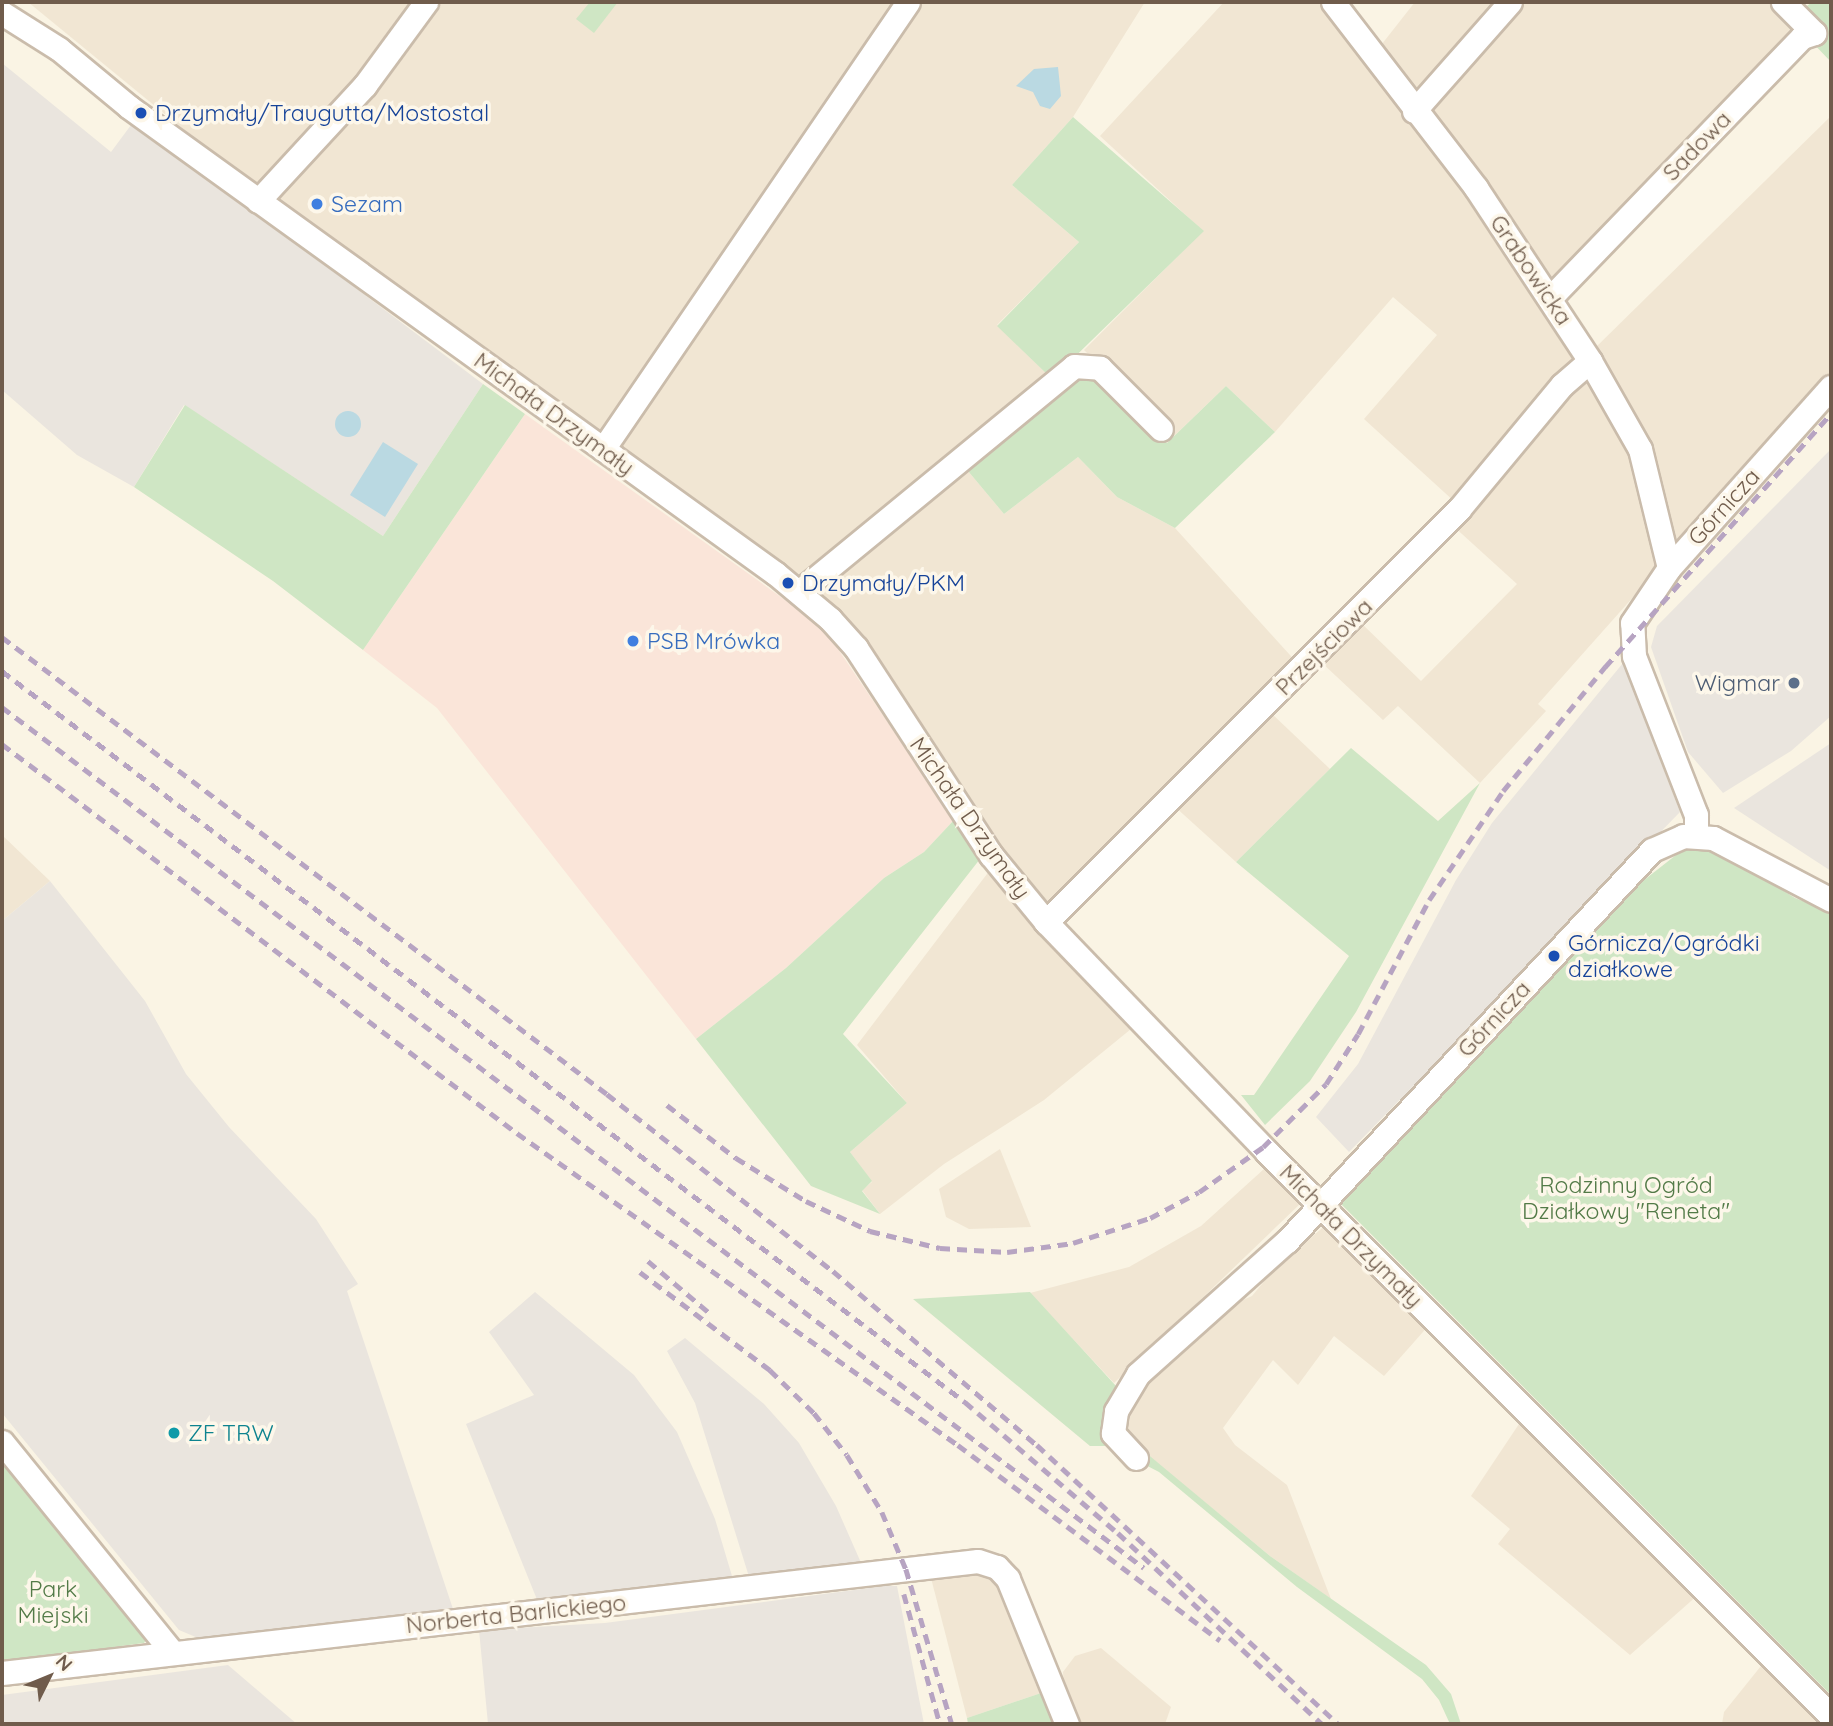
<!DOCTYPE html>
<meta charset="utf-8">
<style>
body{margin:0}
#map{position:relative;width:1833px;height:1726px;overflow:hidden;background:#faf4e4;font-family:Quicksand,sans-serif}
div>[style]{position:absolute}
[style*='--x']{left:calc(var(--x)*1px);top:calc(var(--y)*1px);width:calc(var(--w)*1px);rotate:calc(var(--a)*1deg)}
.residential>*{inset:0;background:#f1e6d3}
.commercial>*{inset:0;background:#fae5d9}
.industrial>*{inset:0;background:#eae5de}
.green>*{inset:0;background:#cfe6c4}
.water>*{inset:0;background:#bad9e2}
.round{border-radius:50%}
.roads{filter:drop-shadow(2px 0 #cabcab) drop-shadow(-2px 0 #cabcab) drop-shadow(0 2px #cabcab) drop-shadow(0 -2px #cabcab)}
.minor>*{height:23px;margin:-11.5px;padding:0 11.5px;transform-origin:11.5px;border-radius:11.5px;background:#fff}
.rail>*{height:4.5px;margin-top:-2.25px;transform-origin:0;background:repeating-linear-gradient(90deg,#b7a4c2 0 10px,transparent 0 17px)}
.dots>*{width:19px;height:19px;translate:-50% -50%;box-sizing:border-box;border:4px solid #fdf7ea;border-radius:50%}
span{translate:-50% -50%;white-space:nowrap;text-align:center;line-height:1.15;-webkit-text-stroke:7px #fdf7ea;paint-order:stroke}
.transit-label{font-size:23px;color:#164399}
.left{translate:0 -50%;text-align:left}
.street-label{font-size:23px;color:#705c4c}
.shop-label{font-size:23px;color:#366cbe}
.service-label{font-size:23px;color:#4e5e75}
.right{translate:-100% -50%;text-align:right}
.park-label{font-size:23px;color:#537b48}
.culture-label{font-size:23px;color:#0d838f}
.frame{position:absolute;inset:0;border:4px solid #705c4c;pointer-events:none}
.north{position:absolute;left:14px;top:1642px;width:70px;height:70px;-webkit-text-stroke:5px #fdf7ea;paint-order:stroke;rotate:47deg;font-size:19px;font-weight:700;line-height:28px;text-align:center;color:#705c4c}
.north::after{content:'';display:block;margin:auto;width:24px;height:32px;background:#705c4c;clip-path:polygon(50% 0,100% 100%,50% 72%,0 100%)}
</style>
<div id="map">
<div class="residential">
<i style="clip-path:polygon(28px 2px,415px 2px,361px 80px,264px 186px,255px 188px)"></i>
<i style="clip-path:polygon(436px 2px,1145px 2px,1073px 117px,1012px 185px,1079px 242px,997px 325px,1052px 379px,800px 581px,280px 205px,275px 193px)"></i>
<i style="clip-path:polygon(1224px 2px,1327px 2px,1467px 190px,1582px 359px,1456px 503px,1364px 419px,1437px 335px,1393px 297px,1275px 432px,1226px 386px,1173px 437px,1084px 350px,1203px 231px,1100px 136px)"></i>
<i style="clip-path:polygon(1415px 2px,1502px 2px,1416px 100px,1378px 49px)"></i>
<i style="clip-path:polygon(1518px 2px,1775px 2px,1806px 27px,1551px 282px,1424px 110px)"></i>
<i style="clip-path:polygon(1831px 116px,1831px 373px,1683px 540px,1673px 540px,1593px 350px)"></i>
<i style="clip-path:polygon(1588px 373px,1634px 454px,1661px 559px,1651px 577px,1538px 704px,1546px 711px,1480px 783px,1398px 706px,1383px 720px,1321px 662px,1360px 622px,1421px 681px,1517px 584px,1451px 524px)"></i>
<i style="clip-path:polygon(1078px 457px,1117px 497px,1175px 528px,1299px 665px,1057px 903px,1046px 906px,1005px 859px,812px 590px,963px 465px,1004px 514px)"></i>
<i style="clip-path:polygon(1268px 710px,1330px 769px,1236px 862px,1173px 805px)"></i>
<i style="clip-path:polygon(2px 835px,50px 881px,2px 921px)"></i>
<i style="clip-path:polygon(990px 870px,1131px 1029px,1044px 1100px,944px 1164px,880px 1214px,862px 1190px,872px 1182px,850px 1152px,907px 1103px,857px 1045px)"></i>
<i style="clip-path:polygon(1000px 1149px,1031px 1227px,969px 1229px,946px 1217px,939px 1189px)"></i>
<i style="clip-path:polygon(1264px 1169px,1301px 1203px,1114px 1383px,1030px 1293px,1129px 1267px,1201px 1226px)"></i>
<i style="clip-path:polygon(1327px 1224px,1430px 1324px,1384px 1376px,1334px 1336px,1298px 1385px,1273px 1360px,1223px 1428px,1235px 1445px,1287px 1485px,1331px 1599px,1270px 1556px,1120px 1432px,1121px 1414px,1149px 1370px,1178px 1355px,1227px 1307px,1252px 1296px,1276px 1267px)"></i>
<i style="clip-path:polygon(1523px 1418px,1699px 1594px,1630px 1655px,1498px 1544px,1510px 1529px,1471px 1496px)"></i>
<i style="clip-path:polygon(989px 1575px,1012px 1607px,1044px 1692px,967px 1718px,931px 1578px)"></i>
<i style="clip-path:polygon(1101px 1648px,1171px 1707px,1165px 1724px,1074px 1724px,1065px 1704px,1063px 1672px,1075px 1656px)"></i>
<i style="clip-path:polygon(1765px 1661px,1827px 1724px,1722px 1724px,1724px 1712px)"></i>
</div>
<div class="commercial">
<i style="clip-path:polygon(525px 414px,823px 627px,954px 820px,924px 852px,884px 878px,786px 968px,696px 1039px,437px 708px,363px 650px)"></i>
</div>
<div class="industrial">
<i style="clip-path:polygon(2px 63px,111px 152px,134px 121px,483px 384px,383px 536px,184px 405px,134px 487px,77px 455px,2px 390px)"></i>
<i style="clip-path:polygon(1831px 449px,1831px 716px,1791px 751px,1723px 793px,1688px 752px,1651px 647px,1657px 626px)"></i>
<i style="clip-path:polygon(1623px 663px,1680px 812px,1349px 1152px,1316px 1117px,1358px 1064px,1456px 880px,1492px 823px)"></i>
<i style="clip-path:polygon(1831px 743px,1831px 871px,1734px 808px)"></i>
<i style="clip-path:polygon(50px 881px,145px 1001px,186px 1074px,229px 1127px,316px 1219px,358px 1284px,347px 1291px,453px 1609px,198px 1638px,179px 1630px,2px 1413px,2px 921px)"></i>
<i style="clip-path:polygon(535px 1292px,634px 1375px,677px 1432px,715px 1519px,732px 1576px,538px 1602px,466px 1424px,534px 1395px,489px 1332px)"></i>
<i style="clip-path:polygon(685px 1338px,764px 1404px,799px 1443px,836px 1506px,862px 1565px,750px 1580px,695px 1403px,667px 1351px)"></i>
<i style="clip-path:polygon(884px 1586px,897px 1586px,924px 1724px,488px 1724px,479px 1630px,605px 1623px)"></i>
<i style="clip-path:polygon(228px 1665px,297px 1724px,2px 1724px,2px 1695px)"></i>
</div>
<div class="green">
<i style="clip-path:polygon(590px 2px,618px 2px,594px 33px,576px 19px)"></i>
<i style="clip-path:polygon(1812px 2px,1831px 2px,1831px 62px,1811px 41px,1825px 29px,1803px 9px)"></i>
<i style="clip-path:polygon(1073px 117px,1204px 231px,1052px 379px,997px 326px,1079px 242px,1012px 185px)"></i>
<i style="clip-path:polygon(1077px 374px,1099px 375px,1167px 443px,1226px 386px,1275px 432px,1175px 528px,1117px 497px,1078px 457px,1004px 514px,963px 465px)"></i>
<i style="clip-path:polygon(483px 384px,525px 414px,363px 650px,273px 581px,134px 487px,185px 405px,383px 536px)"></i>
<i style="clip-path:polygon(1351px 748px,1438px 821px,1480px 783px,1356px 1012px,1310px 1081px,1265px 1125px,1241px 1095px,1254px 1095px,1349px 956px,1236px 862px)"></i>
<i style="clip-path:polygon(954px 820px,980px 859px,843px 1034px,907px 1103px,850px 1152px,872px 1181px,862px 1191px,880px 1214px,811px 1186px,696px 1039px,786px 968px,884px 878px,924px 852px)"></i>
<i style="clip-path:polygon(1699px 837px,1795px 898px,1831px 912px,1831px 1695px,1339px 1202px,1625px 895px)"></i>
<i style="clip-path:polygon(1030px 1292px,1127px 1398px,1121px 1432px,1270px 1556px,1426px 1665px,1451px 1694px,1461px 1724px,1450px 1724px,1439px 1700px,1422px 1679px,1297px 1587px,1159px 1472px,1109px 1446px,1090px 1446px,913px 1299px)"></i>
<i style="clip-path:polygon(2px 1457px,148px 1637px,144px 1643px,2px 1662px)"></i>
<i style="clip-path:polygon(1044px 1692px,1055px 1724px,968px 1724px,967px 1718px)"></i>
</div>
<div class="water">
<i style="clip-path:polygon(1058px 67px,1061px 96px,1050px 109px,1040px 106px,1033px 92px,1016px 86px,1034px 69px)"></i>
<i class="round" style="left:335px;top:411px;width:26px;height:26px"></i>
<i style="clip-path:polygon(383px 442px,418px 464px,385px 517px,350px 495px)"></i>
</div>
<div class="roads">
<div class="minor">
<i style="--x:1333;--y:2;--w:235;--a:52.4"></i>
<i style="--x:1476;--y:188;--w:207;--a:56.6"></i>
<i style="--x:1590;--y:361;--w:101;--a:60.4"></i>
<i style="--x:1640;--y:449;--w:122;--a:76.3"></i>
<i style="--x:2;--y:13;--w:67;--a:32.3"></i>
<i style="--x:59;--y:49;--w:91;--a:39.6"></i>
<i style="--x:129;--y:107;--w:797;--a:35.81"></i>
<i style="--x:775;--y:573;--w:72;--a:39.9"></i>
<i style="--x:830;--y:619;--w:39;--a:48"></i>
<i style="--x:856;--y:648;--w:247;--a:56.9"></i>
<i style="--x:991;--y:855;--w:87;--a:50.6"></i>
<i style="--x:1046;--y:922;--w:319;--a:46.1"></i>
<i style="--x:1267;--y:1152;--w:798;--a:45"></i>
<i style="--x:1414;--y:111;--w:145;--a:-48.6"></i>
<i style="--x:258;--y:201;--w:158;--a:-47.3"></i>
<i style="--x:365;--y:85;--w:103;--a:-53.7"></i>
<i style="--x:1551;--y:297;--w:361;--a:-46"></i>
<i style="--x:1802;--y:37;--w:13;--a:-18"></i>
<i style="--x:1814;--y:33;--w:44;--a:-135"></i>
<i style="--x:603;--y:449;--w:541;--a:-55.69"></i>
<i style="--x:799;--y:592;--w:356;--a:-39.4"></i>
<i style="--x:1074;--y:366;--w:26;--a:4"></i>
<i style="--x:1100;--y:368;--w:86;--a:45"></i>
<i style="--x:1696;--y:835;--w:20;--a:-90"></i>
<i style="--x:1696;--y:815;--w:171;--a:-111.3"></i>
<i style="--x:1634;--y:656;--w:33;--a:-93"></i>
<i style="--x:1632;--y:623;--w:66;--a:-56.1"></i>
<i style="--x:1669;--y:568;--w:243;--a:-48.2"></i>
<i style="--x:1046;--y:922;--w:584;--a:-45"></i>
<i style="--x:1459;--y:509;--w:161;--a:-50.3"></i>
<i style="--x:1562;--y:385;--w:37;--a:-41"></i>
<i style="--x:2;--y:1442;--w:270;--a:51"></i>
<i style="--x:1136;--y:1458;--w:34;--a:-133"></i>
<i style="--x:1113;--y:1433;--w:22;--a:-82"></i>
<i style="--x:1116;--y:1411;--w:43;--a:-59.3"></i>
<i style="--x:1138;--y:1374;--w:200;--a:-41.8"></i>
<i style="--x:1287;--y:1241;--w:535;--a:-46.97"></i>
<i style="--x:1652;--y:850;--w:34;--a:-24"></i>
<i style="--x:1683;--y:836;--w:30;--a:4"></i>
<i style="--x:1713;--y:838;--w:133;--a:27.7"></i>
<i style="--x:2;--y:1673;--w:982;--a:-6.55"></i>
<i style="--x:978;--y:1561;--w:20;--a:18"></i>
<i style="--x:997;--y:1567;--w:16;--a:47"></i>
<i style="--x:1008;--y:1579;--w:157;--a:67.9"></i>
</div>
</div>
<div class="rail">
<i style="--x:2;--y:637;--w:758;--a:37.07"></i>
<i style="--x:607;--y:1094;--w:287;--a:38.1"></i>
<i style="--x:833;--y:1271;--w:268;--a:40.5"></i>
<i style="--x:1037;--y:1445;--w:410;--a:42.8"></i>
<i style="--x:2;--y:671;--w:1209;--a:37.2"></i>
<i style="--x:965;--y:1402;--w:201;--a:40.6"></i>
<i style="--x:1118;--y:1533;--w:279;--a:43.1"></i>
<i style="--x:2;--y:707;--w:1430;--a:37.01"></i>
<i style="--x:2;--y:744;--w:645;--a:37.07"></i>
<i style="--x:517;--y:1133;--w:540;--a:35.28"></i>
<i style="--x:958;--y:1445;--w:327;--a:36.7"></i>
<i style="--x:667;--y:1105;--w:87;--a:37.5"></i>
<i style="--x:736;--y:1158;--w:82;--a:31.6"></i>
<i style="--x:806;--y:1201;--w:71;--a:25.1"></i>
<i style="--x:870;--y:1231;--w:72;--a:13.7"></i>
<i style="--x:940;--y:1248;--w:67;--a:3.4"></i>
<i style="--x:1007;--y:1252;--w:67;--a:-7.8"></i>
<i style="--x:1073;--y:1243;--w:81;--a:-18"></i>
<i style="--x:1150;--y:1218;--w:55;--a:-28"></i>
<i style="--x:1199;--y:1192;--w:78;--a:-35.1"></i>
<i style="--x:1263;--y:1147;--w:89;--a:-45"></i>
<i style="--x:1326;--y:1084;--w:59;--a:-57.4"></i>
<i style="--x:1358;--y:1034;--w:152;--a:-62.1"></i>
<i style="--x:1429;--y:900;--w:132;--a:-55.8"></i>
<i style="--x:1503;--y:791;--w:161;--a:-50.6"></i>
<i style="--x:1605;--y:667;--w:340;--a:-48.3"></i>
<i style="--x:648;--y:1261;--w:84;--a:40.2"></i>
<i style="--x:640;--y:1272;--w:163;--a:37"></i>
<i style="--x:770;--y:1370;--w:62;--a:44.3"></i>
<i style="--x:814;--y:1413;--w:53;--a:51.8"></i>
<i style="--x:847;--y:1455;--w:67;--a:58.4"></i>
<i style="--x:882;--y:1512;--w:62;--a:67.2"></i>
<i style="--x:906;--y:1569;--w:162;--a:73.5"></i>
<i style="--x:904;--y:1594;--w:135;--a:74.5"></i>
</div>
<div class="dots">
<i style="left:141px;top:113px;background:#1a4fb4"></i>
<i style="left:317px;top:204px;background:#3f7fe0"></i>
<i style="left:788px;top:583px;background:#1a4fb4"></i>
<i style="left:633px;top:641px;background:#3f7fe0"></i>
<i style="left:1794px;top:683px;background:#5c6f8a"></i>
<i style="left:1554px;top:956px;background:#1a4fb4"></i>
<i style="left:174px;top:1433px;background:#0f9aa8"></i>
</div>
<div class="transit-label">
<span class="left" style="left:155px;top:113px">Drzymały/Traugutta/Mostostal</span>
<span class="left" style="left:802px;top:583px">Drzymały/PKM</span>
<span class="left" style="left:1568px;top:956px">Górnicza/Ogródki<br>działkowe</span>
</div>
<div class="street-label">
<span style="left:1697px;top:146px;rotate:-46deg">Sadowa</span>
<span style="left:1531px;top:270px;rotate:56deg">Grabowicka</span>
<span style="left:554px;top:414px;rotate:36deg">Michała Drzymały</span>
<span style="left:1724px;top:507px;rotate:-48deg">Górnicza</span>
<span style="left:1324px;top:647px;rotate:-45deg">Przejściowa</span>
<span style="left:970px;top:818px;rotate:55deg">Michała Drzymały</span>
<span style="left:1494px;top:1019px;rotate:-47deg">Górnicza</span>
<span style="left:1351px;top:1236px;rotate:45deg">Michała Drzymały</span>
<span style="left:516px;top:1614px;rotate:-6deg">Norberta Barlickiego</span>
</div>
<div class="shop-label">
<span class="left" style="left:331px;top:204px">Sezam</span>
<span class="left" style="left:647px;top:641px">PSB Mrówka</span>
</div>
<div class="service-label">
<span class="right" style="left:1780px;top:683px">Wigmar</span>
</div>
<div class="park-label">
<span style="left:1626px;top:1198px">Rodzinny Ogród<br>Działkowy "Reneta"</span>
<span style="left:53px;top:1602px">Park<br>Miejski</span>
</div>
<div class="culture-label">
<span class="left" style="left:188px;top:1433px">ZF TRW</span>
</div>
<div class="frame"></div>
<div class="north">N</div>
</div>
